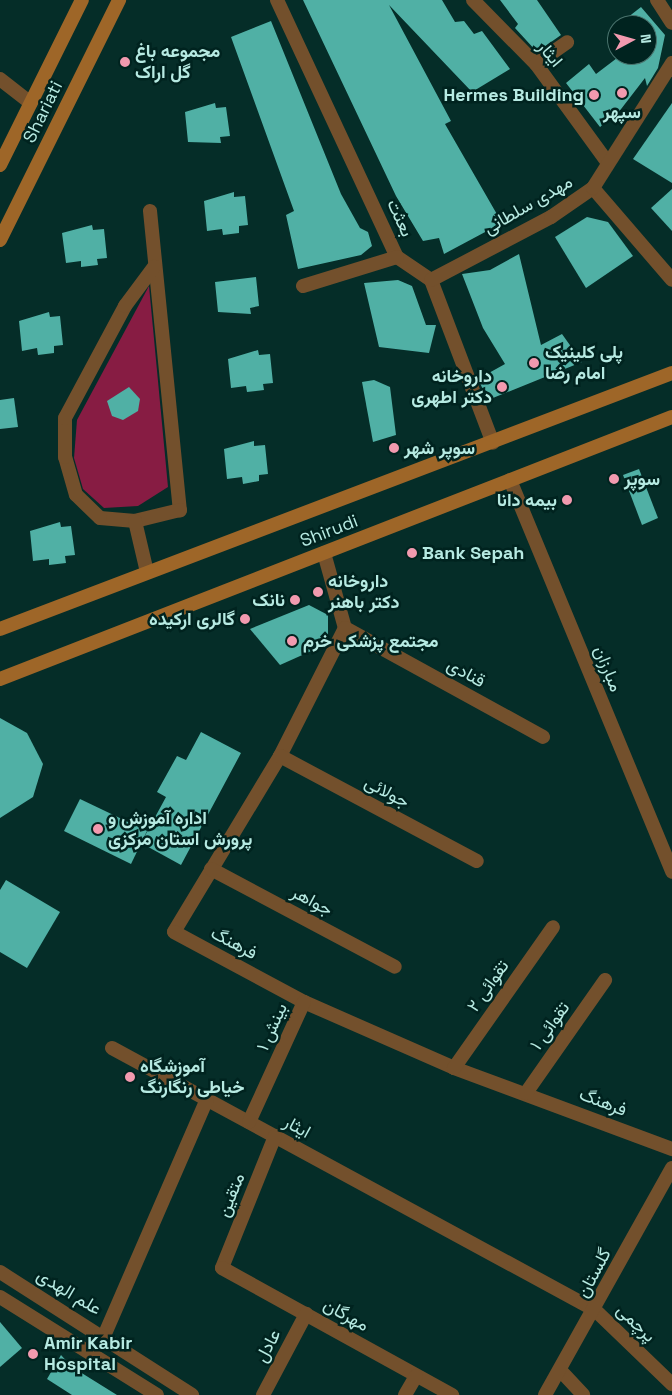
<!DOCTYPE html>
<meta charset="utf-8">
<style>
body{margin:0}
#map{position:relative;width:672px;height:1395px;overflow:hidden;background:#052d28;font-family:"Space Grotesk",Vazirmatn,sans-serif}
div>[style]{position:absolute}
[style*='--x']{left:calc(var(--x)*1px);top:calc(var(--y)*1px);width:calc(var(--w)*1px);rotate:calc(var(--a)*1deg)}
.green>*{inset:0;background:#871c43}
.building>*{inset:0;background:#50b0a5}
.minor>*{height:14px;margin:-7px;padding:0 7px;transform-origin:7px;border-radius:7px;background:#73502c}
.tertiary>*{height:14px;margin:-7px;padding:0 7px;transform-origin:7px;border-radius:7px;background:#73502c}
.secondary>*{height:14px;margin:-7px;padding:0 7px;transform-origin:7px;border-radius:7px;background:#9e6628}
.dots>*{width:14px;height:14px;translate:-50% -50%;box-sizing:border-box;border:2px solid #00231f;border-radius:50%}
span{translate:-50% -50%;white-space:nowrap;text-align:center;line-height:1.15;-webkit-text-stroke:5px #00231f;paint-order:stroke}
.poi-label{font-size:18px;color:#b6eae2;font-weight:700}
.left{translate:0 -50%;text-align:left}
.right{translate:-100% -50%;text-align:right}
.street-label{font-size:18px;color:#b6eae2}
.north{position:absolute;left:607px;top:15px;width:50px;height:50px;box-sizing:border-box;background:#00231f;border:1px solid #49736d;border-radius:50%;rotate:84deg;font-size:14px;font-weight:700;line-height:20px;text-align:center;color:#b6eae2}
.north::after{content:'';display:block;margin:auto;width:18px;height:22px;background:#f29aaf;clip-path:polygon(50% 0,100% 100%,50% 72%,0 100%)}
</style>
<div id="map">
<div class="green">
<i style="clip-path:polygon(149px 286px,168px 487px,138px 506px,104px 508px,83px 489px,74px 458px,77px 420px)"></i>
</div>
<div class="building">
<i style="clip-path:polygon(303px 0,442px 0,455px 22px,464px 21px,474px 34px,482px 31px,510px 69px,472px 92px,389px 5px,451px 121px,445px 124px,502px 223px,444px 254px,439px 238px,423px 241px,396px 196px)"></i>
<i style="clip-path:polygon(500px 0,537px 0,561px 35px,537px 52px,515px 28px,518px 24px)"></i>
<i style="clip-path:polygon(641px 7px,665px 35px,658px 68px,647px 86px,645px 78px,618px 113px,600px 127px,566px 83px,589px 64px,596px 74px,621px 55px,647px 55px,647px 25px,618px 25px)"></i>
<i style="clip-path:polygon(271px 21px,341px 194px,360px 228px,368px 232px,372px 246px,361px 255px,298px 269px,286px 215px,294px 211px,231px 37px)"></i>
<i style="clip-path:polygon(215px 103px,216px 108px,226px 107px,230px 136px,220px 137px,221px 143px,188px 142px,185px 112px)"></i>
<i style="clip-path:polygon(672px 103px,672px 183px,633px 159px)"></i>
<i style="clip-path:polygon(672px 189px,672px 231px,651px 208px)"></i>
<i style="clip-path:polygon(234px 192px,234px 197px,245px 196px,248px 225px,239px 226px,239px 233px,223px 235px,222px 229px,207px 231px,204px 201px)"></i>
<i style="clip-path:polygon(587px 217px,608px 222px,633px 256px,586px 288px,555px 237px)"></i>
<i style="clip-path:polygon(92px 225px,93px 230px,104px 229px,107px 258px,97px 259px,98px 265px,81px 267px,81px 261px,66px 263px,62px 233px)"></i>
<i style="clip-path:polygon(519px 254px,541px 345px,562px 334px,582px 362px,488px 400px,478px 379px,505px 364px,483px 328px,462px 274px,490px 270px)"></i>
<i style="clip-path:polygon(256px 277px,259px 306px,250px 308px,251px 314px,218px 312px,215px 282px)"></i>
<i style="clip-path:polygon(398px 280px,412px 286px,426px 325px,436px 325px,429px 353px,379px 347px,364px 283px)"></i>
<i style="clip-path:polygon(49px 312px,50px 317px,60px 316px,63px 345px,54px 346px,54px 353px,38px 355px,37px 348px,22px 351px,19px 321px)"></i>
<i style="clip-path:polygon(258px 350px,259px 355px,270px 354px,273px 383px,263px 384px,264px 390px,247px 392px,246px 386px,231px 388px,228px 359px)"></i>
<i style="clip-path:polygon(374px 380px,390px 387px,396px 435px,373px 442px,362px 382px)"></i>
<i style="clip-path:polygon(129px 387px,140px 399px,138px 411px,123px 420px,112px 416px,107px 401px)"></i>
<i style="clip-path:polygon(14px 398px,18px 427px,0 429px,0 400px)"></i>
<i style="clip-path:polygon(254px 441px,254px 446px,265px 445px,268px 474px,259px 475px,259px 481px,243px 484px,242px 477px,227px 479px,224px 449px)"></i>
<i style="clip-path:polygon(639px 469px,658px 518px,642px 525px,623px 475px)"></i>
<i style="clip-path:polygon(60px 522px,61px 527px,71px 526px,75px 555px,65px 556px,66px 563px,49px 565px,49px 559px,33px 561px,30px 531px)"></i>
<i style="clip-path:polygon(309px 605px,328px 615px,328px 635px,318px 648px,280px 665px,250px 629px)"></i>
<i style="clip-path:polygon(0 718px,27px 733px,43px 764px,33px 797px,0 818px)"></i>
<i style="clip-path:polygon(201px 732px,241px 753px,181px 865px,141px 843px,166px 797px,157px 792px,177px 756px,186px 760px)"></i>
<i style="clip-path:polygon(80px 799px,147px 831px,131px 864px,64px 831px)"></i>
<i style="clip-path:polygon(6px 880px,60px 912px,27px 968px,0 952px,0 890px)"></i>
<i style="clip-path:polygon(0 1322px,22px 1348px,0 1367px)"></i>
<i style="clip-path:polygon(61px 1355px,72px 1367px,117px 1395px,72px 1395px,47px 1379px)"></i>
</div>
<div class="minor">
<i style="--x:277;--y:0;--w:284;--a:65"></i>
<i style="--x:397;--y:257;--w:41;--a:34.1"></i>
<i style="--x:431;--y:280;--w:174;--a:69.2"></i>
<i style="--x:473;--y:0;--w:90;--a:45.5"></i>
<i style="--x:536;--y:64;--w:122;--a:54"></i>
<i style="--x:657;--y:0;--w:27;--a:57"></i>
<i style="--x:536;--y:64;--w:38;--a:-35"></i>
<i style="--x:0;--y:79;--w:39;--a:38"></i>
<i style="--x:593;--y:188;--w:121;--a:49.3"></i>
<i style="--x:150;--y:211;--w:301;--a:84.3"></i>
<i style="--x:180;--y:510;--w:46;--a:166.3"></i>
<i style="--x:135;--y:521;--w:35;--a:-175"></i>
<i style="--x:100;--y:518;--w:33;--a:-136"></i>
<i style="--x:76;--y:495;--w:40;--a:-106"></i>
<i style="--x:65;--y:457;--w:39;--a:-90"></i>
<i style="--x:65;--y:418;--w:127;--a:-61.8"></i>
<i style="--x:125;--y:306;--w:49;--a:-53.4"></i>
<i style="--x:431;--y:280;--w:136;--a:-27.7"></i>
<i style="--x:551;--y:217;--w:51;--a:-34.6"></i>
<i style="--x:593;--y:188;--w:148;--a:-57.7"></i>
<i style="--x:303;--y:286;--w:98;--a:-17.1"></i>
<i style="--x:510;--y:480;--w:424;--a:67.5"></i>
<i style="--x:135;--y:521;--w:52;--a:76.8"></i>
<i style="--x:324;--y:553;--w:78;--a:74.4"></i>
<i style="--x:345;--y:628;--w:144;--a:116.9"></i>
<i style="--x:280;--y:756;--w:205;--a:121.1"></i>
<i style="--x:174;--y:932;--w:148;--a:28.3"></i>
<i style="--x:304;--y:1002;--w:164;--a:23.7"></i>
<i style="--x:454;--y:1068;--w:233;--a:20.4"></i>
<i style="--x:345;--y:628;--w:226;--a:28.8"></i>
<i style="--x:280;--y:756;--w:223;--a:28.1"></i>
<i style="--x:211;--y:869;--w:208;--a:28"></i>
<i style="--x:112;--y:1048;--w:549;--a:28.48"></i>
<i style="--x:595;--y:1310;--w:107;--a:43.9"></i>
<i style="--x:454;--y:1068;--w:172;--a:-54.9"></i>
<i style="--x:526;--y:1093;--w:138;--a:-55"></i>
<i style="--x:249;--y:1122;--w:132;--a:-65.4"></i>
<i style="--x:275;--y:1136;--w:142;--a:111.9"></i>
<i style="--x:222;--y:1268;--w:263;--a:28.9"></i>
<i style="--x:104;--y:1336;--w:258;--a:-66.5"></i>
<i style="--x:560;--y:1370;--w:34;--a:47"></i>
<i style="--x:263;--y:1395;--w:92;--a:-62"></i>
<i style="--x:405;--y:1395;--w:22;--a:-60"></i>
<i style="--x:545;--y:1395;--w:260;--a:-60.8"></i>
</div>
<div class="tertiary">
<i style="--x:0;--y:1272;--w:228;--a:32.6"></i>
<i style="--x:0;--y:1297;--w:185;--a:32"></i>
</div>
<div class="secondary">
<i style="--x:0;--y:165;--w:184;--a:-63.6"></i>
<i style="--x:0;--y:240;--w:268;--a:-63.6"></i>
<i style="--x:0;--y:629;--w:719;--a:-20.85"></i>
<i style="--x:0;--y:679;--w:721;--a:-21.3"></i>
</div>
<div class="dots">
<i style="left:125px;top:62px;background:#f29aaf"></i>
<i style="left:622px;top:93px;background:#f29aaf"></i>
<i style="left:594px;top:95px;background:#f29aaf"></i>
<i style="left:534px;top:363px;background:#f29aaf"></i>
<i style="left:502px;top:387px;background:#f29aaf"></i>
<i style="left:394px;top:448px;background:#f29aaf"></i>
<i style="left:614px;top:479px;background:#f29aaf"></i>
<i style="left:567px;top:500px;background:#f29aaf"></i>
<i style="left:412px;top:553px;background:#f29aaf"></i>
<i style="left:318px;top:592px;background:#f29aaf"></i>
<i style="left:295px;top:600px;background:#f29aaf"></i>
<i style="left:245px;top:619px;background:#f29aaf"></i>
<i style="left:292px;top:641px;background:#f29aaf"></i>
<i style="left:98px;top:829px;background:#f29aaf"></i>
<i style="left:130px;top:1077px;background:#f29aaf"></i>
<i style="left:33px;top:1354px;background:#f29aaf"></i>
</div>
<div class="poi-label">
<span class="left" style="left:135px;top:62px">مجموعه باغ<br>گل اراک</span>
<span class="right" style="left:584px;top:95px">Hermes Building</span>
<span style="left:622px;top:112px">سپهر</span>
<span class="left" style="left:545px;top:363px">پلی کلینیک<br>امام رضا</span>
<span class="right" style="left:492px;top:387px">داروخانه<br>دکتر اطهری</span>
<span class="left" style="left:404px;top:448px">سوپر شهر</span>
<span class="left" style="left:624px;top:479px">سوپر</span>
<span class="right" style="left:557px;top:500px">بیمه دانا</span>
<span class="left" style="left:422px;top:553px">Bank Sepah</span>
<span class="left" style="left:328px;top:592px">داروخانه<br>دکتر باهنر</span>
<span class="right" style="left:285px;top:600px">نانک</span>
<span class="right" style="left:235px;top:619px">گالری ارکیده</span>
<span class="left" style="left:303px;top:641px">مجتمع پزشکی خرم</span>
<span class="left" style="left:108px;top:829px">اداره آموزش و<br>پرورش استان مرکزی</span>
<span class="left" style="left:140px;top:1077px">آموزشگاه<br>خیاطی رنگارنگ</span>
<span class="left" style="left:44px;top:1354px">Amir Kabir<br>Hospital</span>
</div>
<div class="street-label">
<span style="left:550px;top:54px;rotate:50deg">ایثار</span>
<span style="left:43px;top:112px;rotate:-64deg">Shariati</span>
<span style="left:528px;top:205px;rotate:-30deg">مهدی سلطانی</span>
<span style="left:400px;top:218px;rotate:65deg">بعثت</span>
<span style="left:329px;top:531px;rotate:-21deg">Shirudi</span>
<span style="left:608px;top:669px;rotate:68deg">مبارزان</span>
<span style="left:466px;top:673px;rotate:29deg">قنادی</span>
<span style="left:387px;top:792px;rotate:28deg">جولائی</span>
<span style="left:312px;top:901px;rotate:28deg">جواهر</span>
<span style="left:234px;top:943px;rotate:28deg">فرهنگ</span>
<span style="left:488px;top:986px;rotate:-55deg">تقوائی ۲</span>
<span style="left:550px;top:1026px;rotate:-55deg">تقوائی ۱</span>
<span style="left:272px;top:1027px;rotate:-66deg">بینش ۱</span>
<span style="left:603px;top:1102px;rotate:21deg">فرهنگ</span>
<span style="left:297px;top:1127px;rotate:29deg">ایثار</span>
<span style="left:231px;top:1195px;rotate:-68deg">متقین</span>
<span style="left:594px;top:1273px;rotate:-62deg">گلستان</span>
<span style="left:69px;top:1292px;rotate:31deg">علم الهدی</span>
<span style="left:346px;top:1315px;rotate:29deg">مهرگان</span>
<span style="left:636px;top:1323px;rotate:44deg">پرچمی</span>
<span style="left:268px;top:1346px;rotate:-62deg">عادل</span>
</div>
<div class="north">N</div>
</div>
